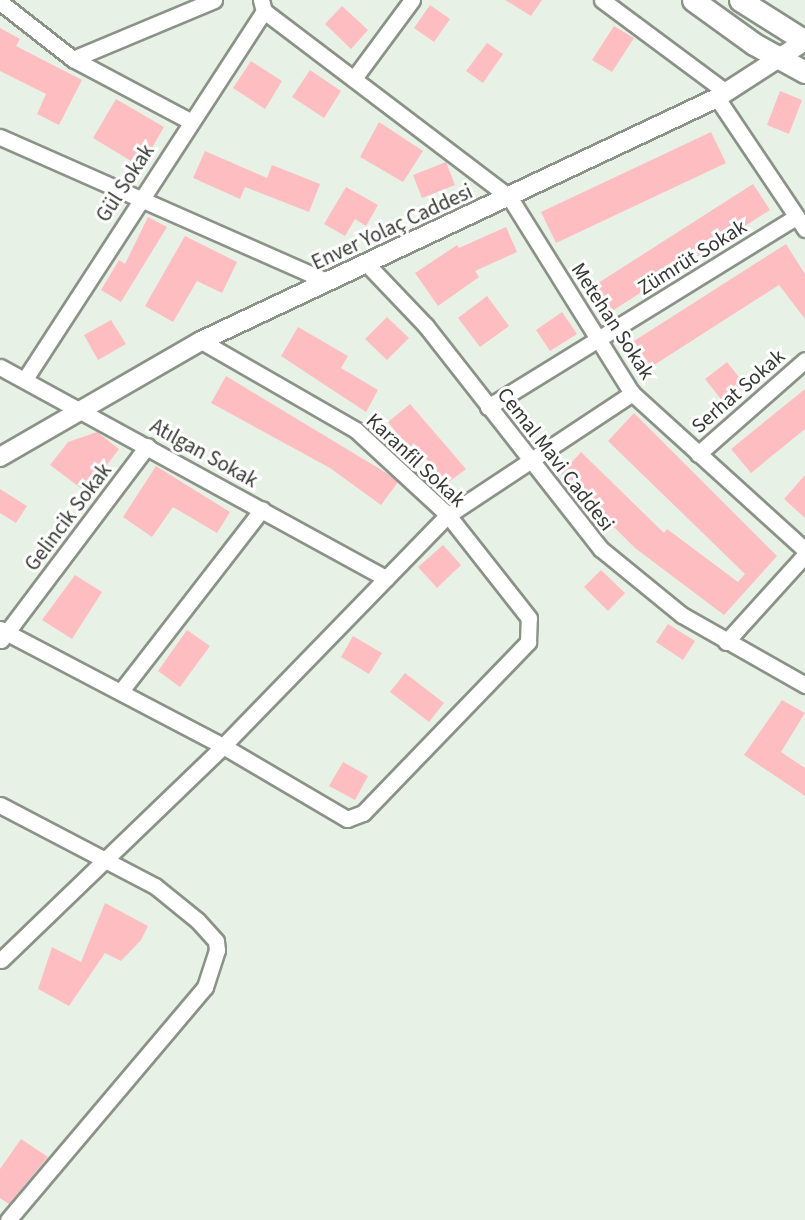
<!DOCTYPE html>
<meta charset="utf-8">
<style>
body{margin:0}
#map{position:relative;width:805px;height:1220px;overflow:hidden;background:#e8f1e5;font-family:"Source Sans 3",sans-serif}
div>[style]{position:absolute}
[style*='--x']{left:calc(var(--x)*1px);top:calc(var(--y)*1px);width:calc(var(--w)*1px);rotate:calc(var(--a)*1deg)}
.building>*{inset:0;background:#febec1}
.roads{filter:drop-shadow(2px 0 #8b9288) drop-shadow(-2px 0 #8b9288) drop-shadow(0 2px #8b9288) drop-shadow(0 -2px #8b9288)}
.minor>*{height:15px;margin:-7.5px;padding:0 7.5px;transform-origin:7.5px;border-radius:7.5px;background:#fff}
.tertiary>*{height:18px;margin:-9px;padding:0 9px;transform-origin:9px;border-radius:9px;background:#fff}
.secondary>*{height:21px;margin:-10.5px;padding:0 10.5px;transform-origin:10.5px;border-radius:10.5px;background:#fff}
span{translate:-50% -50%;white-space:nowrap;text-align:center;line-height:1.15;-webkit-text-stroke:6px #fff;paint-order:stroke}
.street-label{font-size:21px;color:#363935}
</style>
<div id="map">
<div class="building">
<i style="clip-path:polygon(505px 0,542px 0,531px 16px)"></i>
<i style="clip-path:polygon(430px 5px,450px 19px,434px 42px,414px 28px)"></i>
<i style="clip-path:polygon(342px 6px,368px 30px,351px 49px,325px 24px)"></i>
<i style="clip-path:polygon(614px 26px,634px 38px,612px 72px,592px 60px)"></i>
<i style="clip-path:polygon(0 28px,20px 39px,16px 46px,82px 80px,59px 125px,37px 114px,46px 94px,0 71px)"></i>
<i style="clip-path:polygon(487px 43px,503px 54px,483px 83px,466px 71px)"></i>
<i style="clip-path:polygon(251px 61px,282px 81px,265px 109px,233px 88px)"></i>
<i style="clip-path:polygon(310px 70px,341px 91px,324px 118px,292px 97px)"></i>
<i style="clip-path:polygon(780px 91px,802px 100px,789px 134px,767px 125px)"></i>
<i style="clip-path:polygon(116px 99px,164px 127px,141px 167px,93px 138px)"></i>
<i style="clip-path:polygon(379px 122px,423px 151px,403px 182px,360px 157px)"></i>
<i style="clip-path:polygon(711px 132px,726px 163px,556px 243px,541px 212px)"></i>
<i style="clip-path:polygon(205px 151px,267px 178px,272px 165px,320px 184px,309px 212px,245px 187px,240px 199px,193px 178px)"></i>
<i style="clip-path:polygon(446px 162px,455px 185px,422px 198px,413px 175px)"></i>
<i style="clip-path:polygon(753px 184px,770px 210px,612px 311px,595px 285px)"></i>
<i style="clip-path:polygon(346px 187px,378px 205px,366px 226px,355px 219px,345px 236px,324px 224px)"></i>
<i style="clip-path:polygon(148px 217px,167px 227px,121px 302px,101px 290px,119px 260px,125px 264px)"></i>
<i style="clip-path:polygon(506px 227px,517px 252px,475px 271px,479px 277px,438px 306px,415px 273px,457px 245px,459px 248px)"></i>
<i style="clip-path:polygon(185px 236px,237px 262px,222px 293px,197px 281px,173px 322px,145px 306px)"></i>
<i style="clip-path:polygon(786px 244px,805px 274px,805px 319px,779px 285px,651px 367px,634px 341px)"></i>
<i style="clip-path:polygon(487px 296px,509px 326px,480px 347px,458px 318px)"></i>
<i style="clip-path:polygon(562px 312px,577px 334px,550px 351px,536px 330px)"></i>
<i style="clip-path:polygon(387px 317px,409px 338px,387px 360px,365px 339px)"></i>
<i style="clip-path:polygon(111px 320px,126px 344px,98px 360px,84px 335px)"></i>
<i style="clip-path:polygon(298px 327px,348px 356px,341px 368px,378px 390px,366px 412px,281px 356px)"></i>
<i style="clip-path:polygon(727px 362px,746px 386px,724px 403px,705px 379px)"></i>
<i style="clip-path:polygon(226px 376px,393px 477px,398px 482px,381px 505px,330px 468px,211px 403px)"></i>
<i style="clip-path:polygon(805px 389px,805px 429px,751px 473px,731px 449px)"></i>
<i style="clip-path:polygon(410px 404px,466px 469px,446px 484px,414px 443px,409px 448px,388px 422px)"></i>
<i style="clip-path:polygon(634px 413px,777px 556px,724px 615px,635px 548px,561px 474px,581px 452px,664px 533px,667px 529px,738px 582px,745px 574px,608px 441px)"></i>
<i style="clip-path:polygon(97px 432px,119px 449px,86px 492px,50px 465px,68px 442px)"></i>
<i style="clip-path:polygon(156px 466px,230px 512px,217px 533px,173px 507px,152px 537px,123px 517px)"></i>
<i style="clip-path:polygon(805px 475px,805px 518px,784px 499px)"></i>
<i style="clip-path:polygon(0 489px,27px 506px,16px 523px,0 513px)"></i>
<i style="clip-path:polygon(443px 545px,461px 565px,437px 588px,418px 567px)"></i>
<i style="clip-path:polygon(601px 570px,625px 593px,608px 611px,584px 587px)"></i>
<i style="clip-path:polygon(75px 575px,102px 592px,72px 639px,42px 620px)"></i>
<i style="clip-path:polygon(668px 624px,695px 641px,683px 660px,656px 642px)"></i>
<i style="clip-path:polygon(187px 630px,210px 646px,180px 687px,158px 671px)"></i>
<i style="clip-path:polygon(353px 636px,382px 653px,369px 674px,341px 657px)"></i>
<i style="clip-path:polygon(405px 673px,444px 703px,429px 722px,390px 692px)"></i>
<i style="clip-path:polygon(782px 700px,805px 713px,781px 752px,805px 768px,805px 796px,744px 755px)"></i>
<i style="clip-path:polygon(343px 762px,368px 776px,355px 800px,329px 786px)"></i>
<i style="clip-path:polygon(105px 903px,148px 926px,141px 940px,121px 961px,105px 953px,69px 1006px,38px 989px,52px 947px,81px 962px)"></i>
<i style="clip-path:polygon(21px 1139px,48px 1157px,9px 1204px,0 1198px,0 1169px)"></i>
</div>
<div class="roads">
<div class="minor">
<i style="--x:261;--y:0;--w:11;--a:75"></i>
<i style="--x:264;--y:11;--w:309;--a:37.2"></i>
<i style="--x:510;--y:198;--w:230;--a:58"></i>
<i style="--x:632;--y:393;--w:234;--a:42.2"></i>
<i style="--x:602;--y:0;--w:154;--a:36.6"></i>
<i style="--x:0;--y:2;--w:93;--a:38"></i>
<i style="--x:73;--y:59;--w:132;--a:27.9"></i>
<i style="--x:73;--y:59;--w:153;--a:-22.7"></i>
<i style="--x:355;--y:77;--w:96;--a:-53.5"></i>
<i style="--x:717;--y:98;--w:158;--a:56.1"></i>
<i style="--x:0;--y:137;--w:357;--a:23.8"></i>
<i style="--x:366;--y:263;--w:87;--a:46.4"></i>
<i style="--x:426;--y:326;--w:283;--a:51.9"></i>
<i style="--x:601;--y:549;--w:104;--a:39.2"></i>
<i style="--x:682;--y:615;--w:142;--a:29.6"></i>
<i style="--x:0;--y:367;--w:440;--a:28.7"></i>
<i style="--x:25;--y:379;--w:439;--a:-57"></i>
<i style="--x:488;--y:407;--w:362;--a:-31.7"></i>
<i style="--x:698;--y:454;--w:142;--a:-41.3"></i>
<i style="--x:0;--y:629;--w:252;--a:27.7"></i>
<i style="--x:223;--y:746;--w:144;--a:30.5"></i>
<i style="--x:347;--y:819;--w:17;--a:-21"></i>
<i style="--x:363;--y:813;--w:238;--a:-46"></i>
<i style="--x:528;--y:642;--w:24;--a:-88"></i>
<i style="--x:529;--y:618;--w:131;--a:-128.2"></i>
<i style="--x:448;--y:515;--w:125;--a:-137.3"></i>
<i style="--x:356;--y:430;--w:179;--a:-150.1"></i>
<i style="--x:1;--y:640;--w:243;--a:-53"></i>
<i style="--x:726;--y:642;--w:118;--a:-47.8"></i>
<i style="--x:121;--y:691;--w:230;--a:-52.2"></i>
<i style="--x:0;--y:805;--w:175;--a:27.6"></i>
<i style="--x:155;--y:886;--w:55;--a:39.1"></i>
<i style="--x:198;--y:921;--w:27;--a:48"></i>
<i style="--x:216;--y:941;--w:9;--a:84"></i>
<i style="--x:217;--y:950;--w:39;--a:108"></i>
<i style="--x:205;--y:987;--w:305;--a:130.2"></i>
<i style="--x:1;--y:960;--w:308;--a:-43.9"></i>
<i style="--x:223;--y:746;--w:322;--a:-45.8"></i>
<i style="--x:448;--y:515;--w:221;--a:-33.5"></i>
</div>
<div class="tertiary">
<i style="--x:0;--y:457;--w:232;--a:-30"></i>
<i style="--x:201;--y:341;--w:570;--a:-25.22"></i>
<i style="--x:717;--y:98;--w:105;--a:-32.9"></i>
</div>
<div class="secondary">
<i style="--x:693;--y:0;--w:75;--a:35.8"></i>
<i style="--x:754;--y:44;--w:58;--a:28.8"></i>
<i style="--x:740;--y:0;--w:77;--a:32.2"></i>
</div>
</div>
<div class="street-label">
<span style="left:125px;top:183px;rotate:-57deg">Gül Sokak</span>
<span style="left:392px;top:227px;rotate:-25deg">Enver Yolaç Caddesi</span>
<span style="left:692px;top:257px;rotate:-32deg">Zümrüt Sokak</span>
<span style="left:613px;top:321px;rotate:57deg">Metehan Sokak</span>
<span style="left:738px;top:391px;rotate:-41deg">Serhat Sokak</span>
<span style="left:204px;top:453px;rotate:29deg">Atılgan Sokak</span>
<span style="left:556px;top:459px;rotate:52deg">Cemal Mavi Caddesi</span>
<span style="left:416px;top:460px;rotate:43deg">Karanfil Sokak</span>
<span style="left:68px;top:517px;rotate:-53deg">Gelincik Sokak</span>
</div>
</div>
